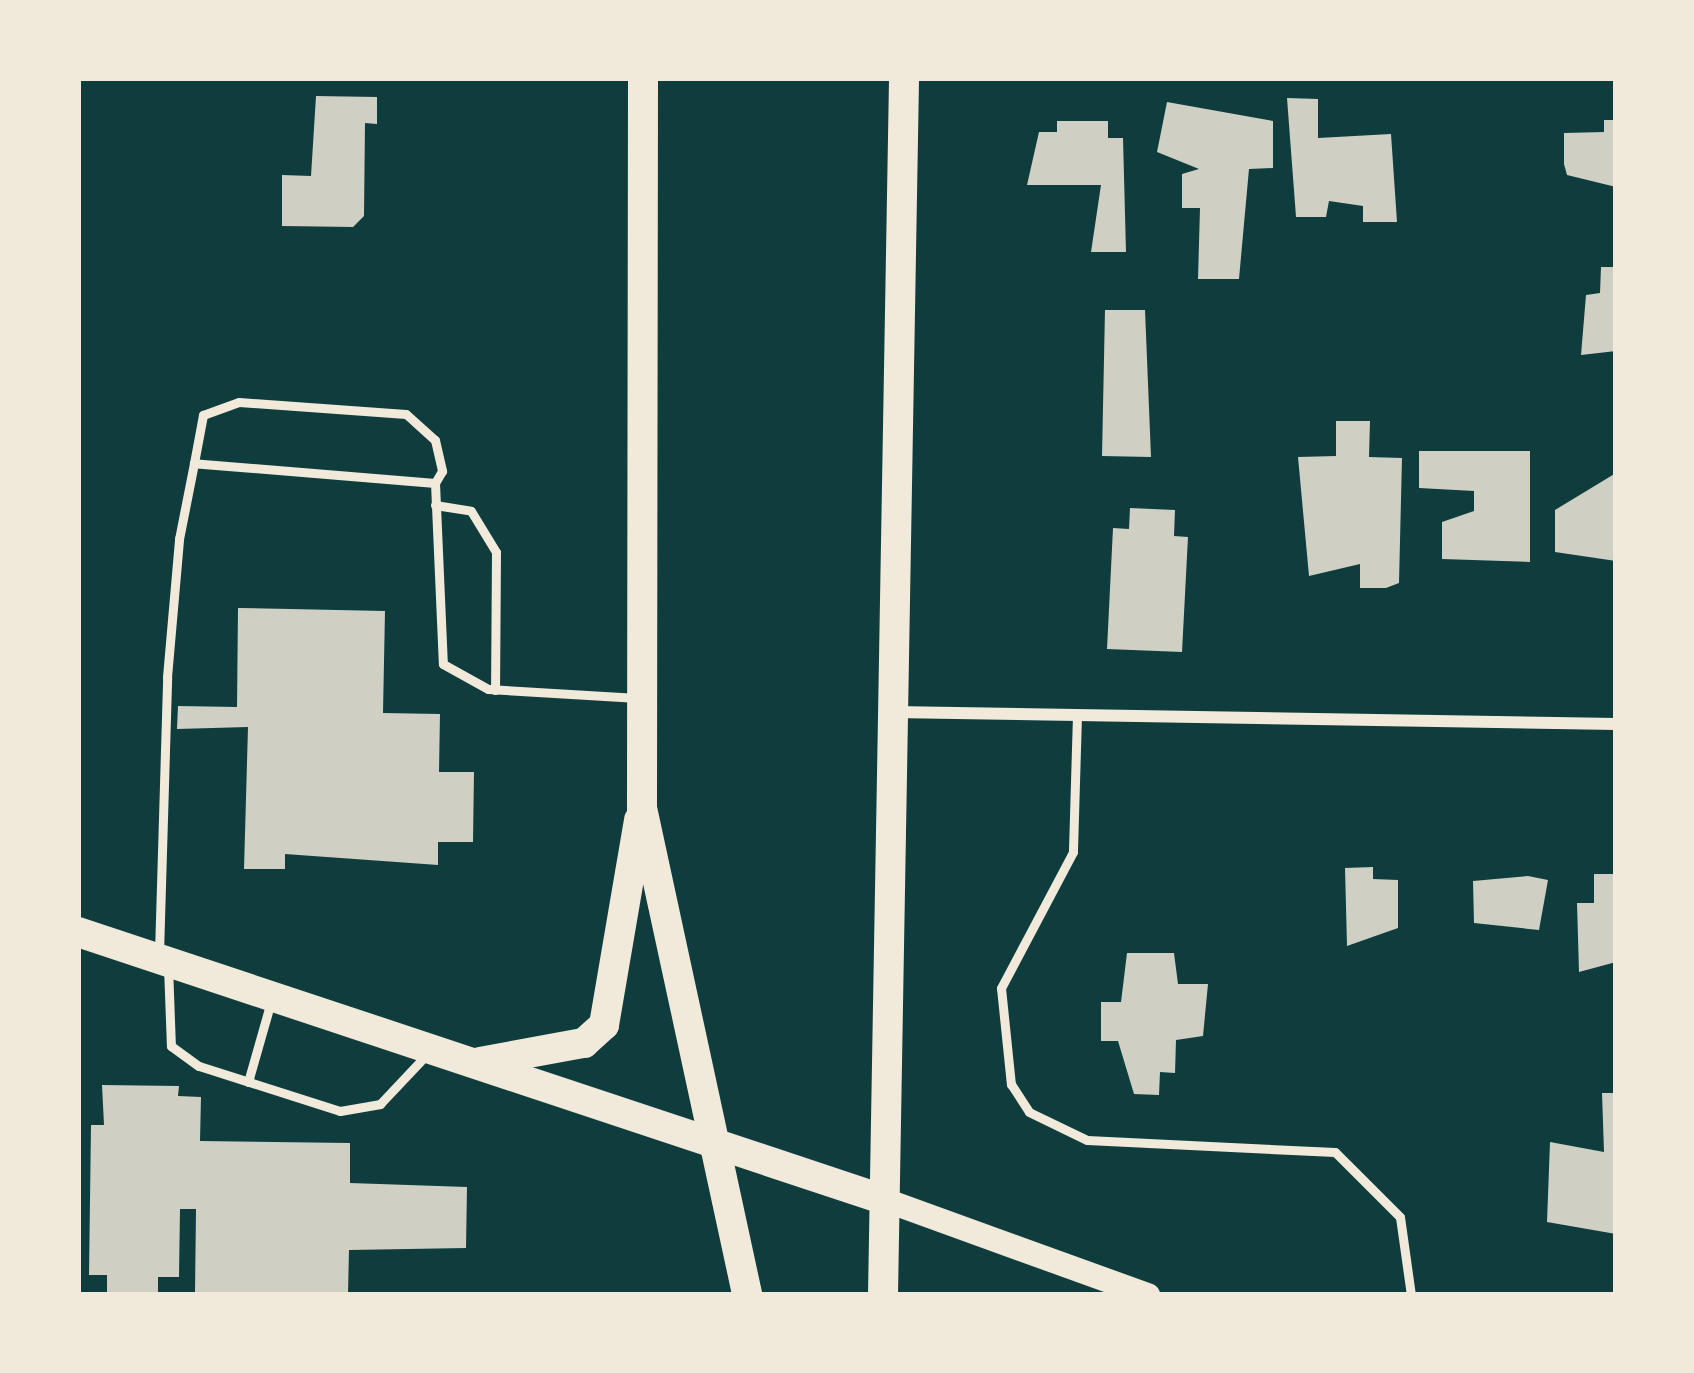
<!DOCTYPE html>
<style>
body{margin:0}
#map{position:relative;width:1694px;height:1373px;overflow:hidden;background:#0f3d3e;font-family:Manrope,sans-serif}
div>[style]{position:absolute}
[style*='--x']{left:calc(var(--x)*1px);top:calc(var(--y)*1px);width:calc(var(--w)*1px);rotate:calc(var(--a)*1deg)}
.building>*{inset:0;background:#cfcfc3}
.service>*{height:9px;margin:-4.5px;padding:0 4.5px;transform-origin:4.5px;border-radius:4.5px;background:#f1e9da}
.minor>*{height:12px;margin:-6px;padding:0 6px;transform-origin:6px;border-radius:6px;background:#f1e9da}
.secondary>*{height:24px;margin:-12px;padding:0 12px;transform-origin:12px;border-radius:12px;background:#f1e9da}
.primary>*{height:30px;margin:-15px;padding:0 15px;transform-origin:15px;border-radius:15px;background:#f1e9da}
span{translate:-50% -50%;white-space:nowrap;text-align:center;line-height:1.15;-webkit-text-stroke:12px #f1e9da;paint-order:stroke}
.frame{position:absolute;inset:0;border:81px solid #f1e9da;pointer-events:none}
</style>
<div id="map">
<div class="building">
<i style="clip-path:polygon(316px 96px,377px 97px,377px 124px,365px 123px,364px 216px,353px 227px,282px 226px,282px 175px,311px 176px)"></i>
<i style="clip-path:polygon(1287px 98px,1318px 99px,1318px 138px,1391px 134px,1397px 222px,1363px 222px,1363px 206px,1329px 201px,1326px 217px,1296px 217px)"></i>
<i style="clip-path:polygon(1167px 102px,1273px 121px,1273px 168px,1249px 169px,1239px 279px,1198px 279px,1200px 208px,1182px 208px,1182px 174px,1199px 169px,1157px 152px)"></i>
<i style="clip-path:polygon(1604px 120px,1616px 120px,1616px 187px,1567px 175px,1564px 164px,1564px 133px,1604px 132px)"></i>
<i style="clip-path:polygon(1057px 121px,1108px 121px,1108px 138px,1123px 138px,1126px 252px,1091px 252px,1101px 185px,1027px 185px,1039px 132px,1057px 132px)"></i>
<i style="clip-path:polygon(1601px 267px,1616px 267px,1616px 351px,1581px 355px,1586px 295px,1600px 293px)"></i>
<i style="clip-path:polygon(1105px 310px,1145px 310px,1151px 457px,1102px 456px)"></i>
<i style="clip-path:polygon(1336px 421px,1370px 421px,1369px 457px,1402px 458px,1399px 583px,1386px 588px,1360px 588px,1360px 564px,1309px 576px,1298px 457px,1336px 456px)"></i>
<i style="clip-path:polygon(1419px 451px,1530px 451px,1530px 562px,1442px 559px,1442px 522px,1474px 511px,1474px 491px,1419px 488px)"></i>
<i style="clip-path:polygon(1616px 473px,1616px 561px,1555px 552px,1555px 510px)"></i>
<i style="clip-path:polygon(1130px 508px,1175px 510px,1174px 536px,1188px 537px,1182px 652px,1107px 649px,1113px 528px,1129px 529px)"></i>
<i style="clip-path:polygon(238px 608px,385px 611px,383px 713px,440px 714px,439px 772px,474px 772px,473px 842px,438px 842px,438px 865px,285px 854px,285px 869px,244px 869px,248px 727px,177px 729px,178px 706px,237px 707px)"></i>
<i style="clip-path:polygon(1373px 867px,1373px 879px,1398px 880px,1398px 928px,1347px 946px,1345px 868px)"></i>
<i style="clip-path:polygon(1594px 874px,1616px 874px,1616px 962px,1579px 972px,1577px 903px,1594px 903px)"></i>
<i style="clip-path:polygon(1528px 876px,1548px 880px,1539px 930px,1474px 923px,1473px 881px)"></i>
<i style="clip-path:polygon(1127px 953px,1174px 953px,1178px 984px,1208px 984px,1203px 1036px,1176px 1040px,1175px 1073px,1160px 1072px,1159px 1095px,1134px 1094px,1118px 1041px,1101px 1041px,1101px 1002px,1121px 1002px)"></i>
<i style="clip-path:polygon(102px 1085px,179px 1086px,178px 1096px,201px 1097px,200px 1141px,350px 1143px,350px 1183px,467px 1187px,466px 1248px,349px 1250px,348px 1295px,195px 1292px,196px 1209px,180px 1209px,179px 1277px,158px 1277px,158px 1295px,107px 1295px,107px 1275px,89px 1275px,91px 1125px,104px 1125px)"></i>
<i style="clip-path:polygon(1602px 1093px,1616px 1093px,1616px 1234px,1547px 1222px,1550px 1142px,1604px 1152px)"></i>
</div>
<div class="service">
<i style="--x:435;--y:483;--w:181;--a:87.5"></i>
<i style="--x:443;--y:664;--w:51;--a:29.1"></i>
<i style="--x:488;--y:689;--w:150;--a:3.4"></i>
<i style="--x:435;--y:505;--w:36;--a:9"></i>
<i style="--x:471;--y:511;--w:48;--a:58.6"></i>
<i style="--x:496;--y:552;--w:138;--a:90.4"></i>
<i style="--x:1077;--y:715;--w:137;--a:91.7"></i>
<i style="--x:1073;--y:852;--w:154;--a:117.9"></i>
<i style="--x:1001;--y:988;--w:97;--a:84.1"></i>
<i style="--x:1011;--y:1084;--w:33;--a:57"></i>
<i style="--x:1029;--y:1112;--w:64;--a:25.8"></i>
<i style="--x:1087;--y:1140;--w:248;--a:2.8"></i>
<i style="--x:1335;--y:1152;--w:92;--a:45"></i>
<i style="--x:1400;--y:1217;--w:79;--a:82"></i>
<i style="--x:159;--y:953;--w:276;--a:-88.3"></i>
<i style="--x:167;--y:677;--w:139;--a:-85"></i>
<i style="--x:179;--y:539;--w:77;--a:-78.8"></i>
<i style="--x:194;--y:463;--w:49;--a:-79.4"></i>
<i style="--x:203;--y:415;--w:38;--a:-20"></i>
<i style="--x:239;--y:402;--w:167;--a:4.1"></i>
<i style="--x:406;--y:414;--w:39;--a:42"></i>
<i style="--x:435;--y:440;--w:32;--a:77"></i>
<i style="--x:442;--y:471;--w:14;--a:120"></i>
<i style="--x:435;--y:483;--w:242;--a:-175.3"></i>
<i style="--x:168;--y:966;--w:80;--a:87.9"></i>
<i style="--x:171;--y:1046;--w:34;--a:36"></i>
<i style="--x:199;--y:1066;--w:148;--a:17.7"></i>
<i style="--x:340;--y:1111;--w:41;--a:-9.9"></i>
<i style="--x:380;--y:1104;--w:70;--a:-46.7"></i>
<i style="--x:248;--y:1082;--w:84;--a:-74.1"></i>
</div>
<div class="minor">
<i style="--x:893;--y:712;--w:723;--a:0.95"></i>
</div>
<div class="secondary">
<i style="--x:885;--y:1200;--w:280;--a:19.9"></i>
</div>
<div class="primary">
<i style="--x:643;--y:78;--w:730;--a:90.08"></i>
<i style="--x:642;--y:808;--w:498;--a:77.8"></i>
<i style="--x:78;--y:932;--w:850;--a:18.37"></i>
<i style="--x:480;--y:1062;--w:106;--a:-10.4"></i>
<i style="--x:584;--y:1043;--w:27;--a:-42"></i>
<i style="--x:604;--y:1025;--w:208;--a:-80.3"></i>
<i style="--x:883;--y:1295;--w:1217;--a:-89.01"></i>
</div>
<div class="frame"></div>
</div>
